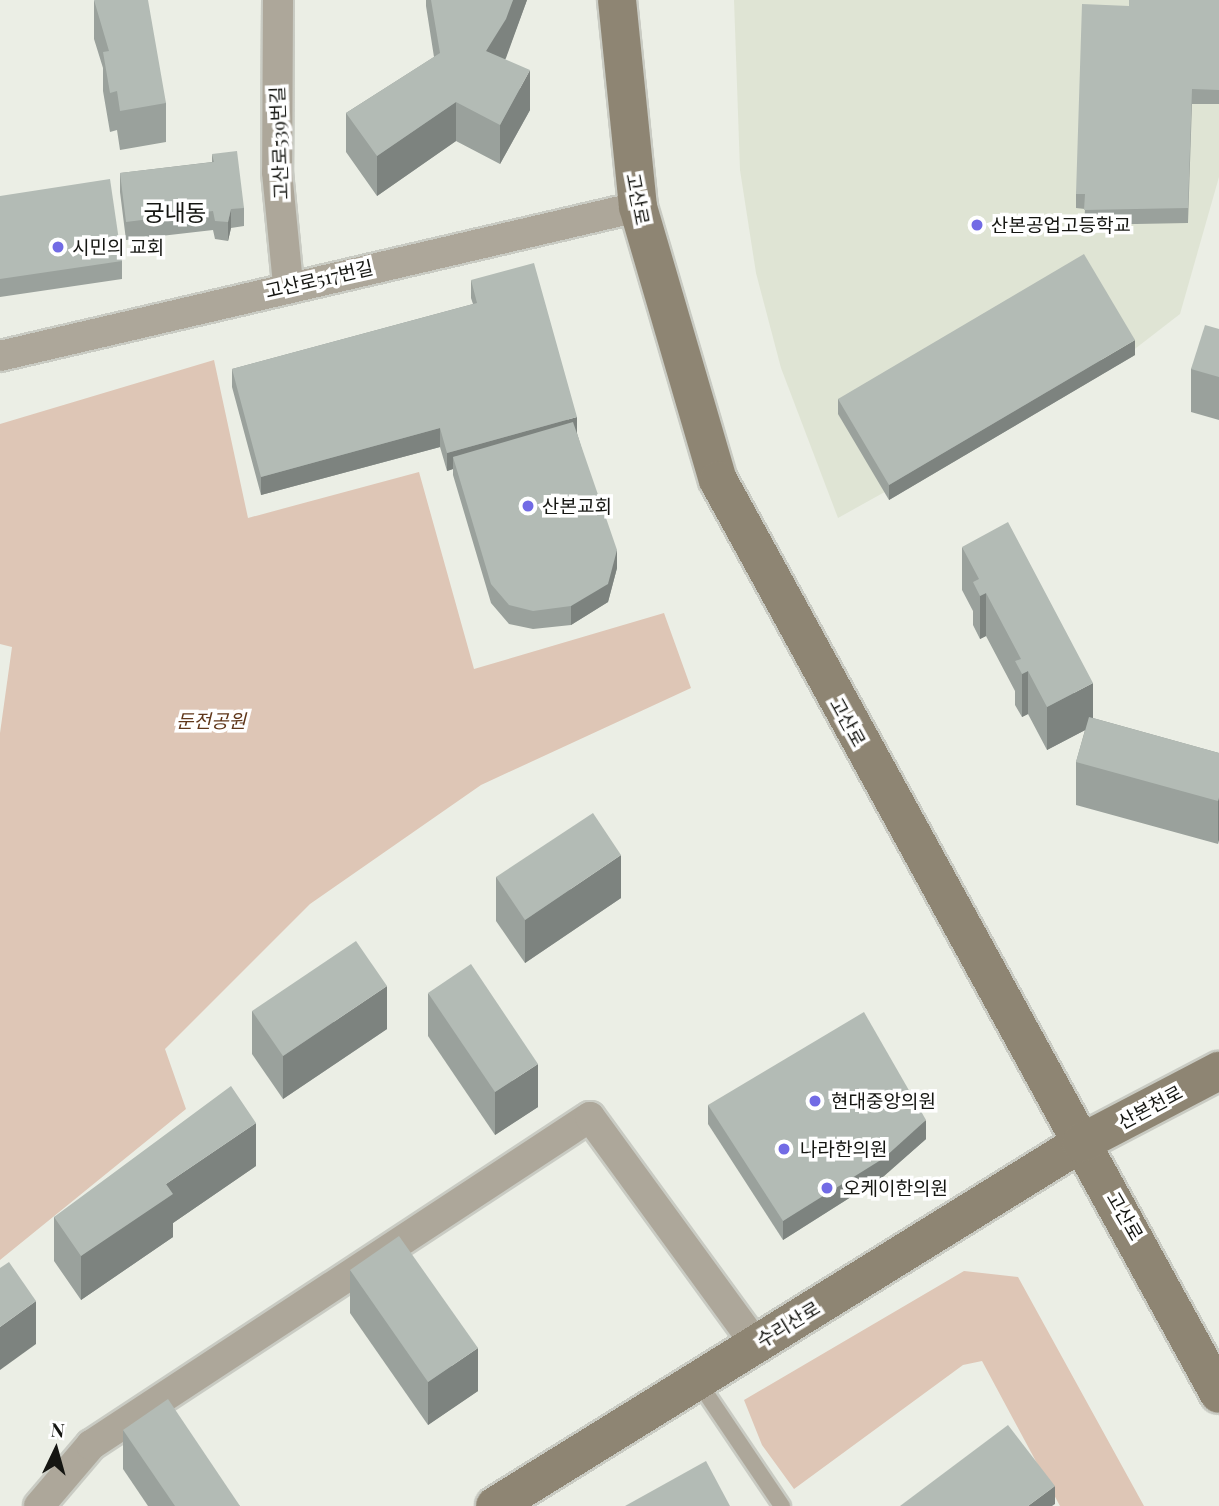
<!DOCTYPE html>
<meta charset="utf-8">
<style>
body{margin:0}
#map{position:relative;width:1219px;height:1506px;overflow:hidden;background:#ebeee5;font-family:"Playfair Display","Noto Sans KR",serif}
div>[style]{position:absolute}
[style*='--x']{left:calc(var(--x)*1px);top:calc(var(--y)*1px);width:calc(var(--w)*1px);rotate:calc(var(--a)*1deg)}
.built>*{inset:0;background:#dfe4d4}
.green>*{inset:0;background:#dec6b6}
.roads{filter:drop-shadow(2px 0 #c9cbc3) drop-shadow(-2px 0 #c9cbc3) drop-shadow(0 2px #c9cbc3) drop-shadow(0 -2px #c9cbc3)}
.lane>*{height:16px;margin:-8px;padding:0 8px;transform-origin:8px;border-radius:8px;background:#ada79a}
.street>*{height:30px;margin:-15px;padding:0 15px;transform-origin:15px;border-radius:15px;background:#ada79a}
.secondary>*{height:38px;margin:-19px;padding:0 19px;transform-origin:19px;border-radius:19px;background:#8e8573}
.wall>*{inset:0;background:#9aa19c}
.shaded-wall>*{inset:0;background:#7d837f}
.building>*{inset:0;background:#b3bbb5}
.dots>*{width:19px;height:19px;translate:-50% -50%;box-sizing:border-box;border:4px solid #fff;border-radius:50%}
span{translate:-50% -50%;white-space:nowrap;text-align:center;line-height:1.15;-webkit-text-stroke:7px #fff;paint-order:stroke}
.street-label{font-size:19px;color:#151612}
.poi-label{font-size:19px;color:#151612}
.left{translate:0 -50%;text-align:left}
.park-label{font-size:19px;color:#5f3619;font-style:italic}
.quarter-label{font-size:23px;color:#151612}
.north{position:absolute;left:21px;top:1415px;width:70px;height:70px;-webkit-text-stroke:5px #fff;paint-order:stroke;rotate:5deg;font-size:19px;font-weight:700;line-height:28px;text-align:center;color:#151612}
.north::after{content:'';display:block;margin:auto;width:24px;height:32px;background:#151612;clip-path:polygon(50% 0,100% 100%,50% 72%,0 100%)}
</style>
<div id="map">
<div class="built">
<i style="clip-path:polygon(734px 0,1219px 0,1219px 177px,1180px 314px,1118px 362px,838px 518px,781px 368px,756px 273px,740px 170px)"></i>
</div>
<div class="green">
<i style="clip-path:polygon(214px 360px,248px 518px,419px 472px,474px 669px,664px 613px,691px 688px,481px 785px,310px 904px,165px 1049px,186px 1109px,0 1260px,0 733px,12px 647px,0 644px,0 424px)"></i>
<i style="clip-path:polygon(964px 1271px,1018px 1277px,1144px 1506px,1060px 1506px,982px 1361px,963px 1365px,794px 1489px,762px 1445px,744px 1400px)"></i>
</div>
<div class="roads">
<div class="lane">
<i style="--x:697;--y:1380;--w:152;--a:56"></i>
</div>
<div class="street">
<i style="--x:278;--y:0;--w:172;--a:90.3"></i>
<i style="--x:277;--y:172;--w:114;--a:84.4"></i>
<i style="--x:0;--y:356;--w:655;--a:-13.15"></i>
<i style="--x:39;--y:1506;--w:80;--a:-49.6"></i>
<i style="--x:91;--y:1445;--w:597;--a:-33.32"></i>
<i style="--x:590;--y:1117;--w:280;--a:53.9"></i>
</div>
<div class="secondary">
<i style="--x:617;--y:0;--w:208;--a:84.2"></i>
<i style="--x:638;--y:207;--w:284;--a:73.7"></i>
<i style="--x:718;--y:480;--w:1042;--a:61.27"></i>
<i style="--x:495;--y:1506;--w:689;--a:-31.78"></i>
<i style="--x:1081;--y:1143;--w:156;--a:-27.6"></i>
</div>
</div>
<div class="wall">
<i style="clip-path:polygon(94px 0,166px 103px,166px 142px,120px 150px,117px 130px,110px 132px,103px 91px,103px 68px,94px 39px)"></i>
<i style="clip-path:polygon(426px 0,527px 0,505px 59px,530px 110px,500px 164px,456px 141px,377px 196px,346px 152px,346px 113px,434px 57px,426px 6px)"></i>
<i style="clip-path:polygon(1219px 0,1219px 104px,1192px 104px,1188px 223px,1084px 225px,1085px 209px,1076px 208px,1076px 194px,1129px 6px)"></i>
<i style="clip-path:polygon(212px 154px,244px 208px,244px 226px,231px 228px,228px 241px,215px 239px,213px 230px,126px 240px,120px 192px,120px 173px,212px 162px)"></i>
<i style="clip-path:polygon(0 196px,122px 261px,122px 279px,0 297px)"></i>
<i style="clip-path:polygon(471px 280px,577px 433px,617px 568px,608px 602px,571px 625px,533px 629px,509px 624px,491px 603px,453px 475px,453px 469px,447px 471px,440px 447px,261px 495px,232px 387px,232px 369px,473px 304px,471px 298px)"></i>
<i style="clip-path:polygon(1219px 329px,1219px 420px,1191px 412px,1191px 369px)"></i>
<i style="clip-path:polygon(1135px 355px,889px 500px,838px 414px,838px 399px)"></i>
<i style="clip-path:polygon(962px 547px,1093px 718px,1219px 753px,1218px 844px,1076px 805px,1076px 762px,1085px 730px,1047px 750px,1028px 714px,1022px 717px,1015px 705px,1015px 691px,986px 636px,980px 639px,973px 625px,973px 611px,962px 590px)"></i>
<i style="clip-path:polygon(496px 877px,621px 898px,525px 963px,496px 921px)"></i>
<i style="clip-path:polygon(428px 993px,538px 1107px,495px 1135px,428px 1036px)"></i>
<i style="clip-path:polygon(252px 1011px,387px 1029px,283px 1099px,252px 1054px)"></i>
<i style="clip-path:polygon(708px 1105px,926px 1139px,884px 1176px,783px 1240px,708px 1124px)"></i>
<i style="clip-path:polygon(256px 1166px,173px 1223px,173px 1237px,81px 1300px,54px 1261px,54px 1217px)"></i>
<i style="clip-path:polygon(350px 1270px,478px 1391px,428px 1425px,350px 1313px)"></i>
<i style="clip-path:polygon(123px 1430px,240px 1506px,148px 1506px,123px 1469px)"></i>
</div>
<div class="shaded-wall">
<i style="clip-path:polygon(513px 0,527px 0,506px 58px,486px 90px,486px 51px)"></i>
<i style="clip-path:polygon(530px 70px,530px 110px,500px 164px,500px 125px)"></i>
<i style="clip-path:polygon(456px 102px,456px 141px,377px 196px,377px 156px)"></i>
<i style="clip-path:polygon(231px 209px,231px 228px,228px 241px,228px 222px)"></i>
<i style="clip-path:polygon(1135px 340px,1135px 355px,889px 500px,889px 485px)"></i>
<i style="clip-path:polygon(577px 417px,577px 436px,453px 457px,453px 469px,447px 471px,447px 453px)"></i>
<i style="clip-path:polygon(440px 428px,440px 447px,261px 495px,261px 477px)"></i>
<i style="clip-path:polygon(617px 550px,617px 568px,608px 602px,571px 625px,571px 606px)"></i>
<i style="clip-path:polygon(986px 593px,986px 636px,980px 639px,980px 596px)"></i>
<i style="clip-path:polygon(1028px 671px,1028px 714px,1022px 717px,1022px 674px)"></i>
<i style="clip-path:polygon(1093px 683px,1093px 726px,1047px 750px,1047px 707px)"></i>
<i style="clip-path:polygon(1219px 796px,1219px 840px,1218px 844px,1218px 801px)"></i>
<i style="clip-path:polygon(621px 855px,621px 898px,525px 963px,525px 920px)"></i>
<i style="clip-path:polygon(387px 986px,387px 1029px,283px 1099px,283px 1056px)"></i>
<i style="clip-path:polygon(538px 1064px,538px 1107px,495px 1135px,495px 1092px)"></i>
<i style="clip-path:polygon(926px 1120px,926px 1139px,884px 1176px,783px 1240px,783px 1221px)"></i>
<i style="clip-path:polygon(256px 1123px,256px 1166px,173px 1223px,173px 1237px,81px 1300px,81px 1256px,166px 1184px)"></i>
<i style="clip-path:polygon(36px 1301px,36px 1344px,0 1370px,0 1327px)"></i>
<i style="clip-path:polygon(478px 1348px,478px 1391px,428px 1425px,428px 1382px)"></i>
<i style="clip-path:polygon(1055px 1486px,1055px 1504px,1052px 1506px,1028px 1506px)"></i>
</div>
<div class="building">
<i style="clip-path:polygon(94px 0,148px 0,166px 103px,120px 111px,117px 91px,110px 93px,103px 52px,109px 51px)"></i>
<i style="clip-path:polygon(431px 0,513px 0,506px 19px,486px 51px,530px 70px,500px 125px,456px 102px,377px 156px,346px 113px,440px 53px)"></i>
<i style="clip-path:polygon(1129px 0,1219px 0,1219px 90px,1192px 89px,1188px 208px,1084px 210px,1085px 194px,1076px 194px,1082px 4px,1129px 6px)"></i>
<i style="clip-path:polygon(237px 151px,244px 208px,231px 209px,228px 222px,215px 221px,213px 211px,126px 222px,120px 173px,214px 162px,212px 154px)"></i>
<i style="clip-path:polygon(110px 179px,122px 261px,0 279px,0 196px)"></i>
<i style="clip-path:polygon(1084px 254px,1135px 340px,889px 485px,838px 399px)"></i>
<i style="clip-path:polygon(534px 263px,577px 417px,447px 453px,440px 428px,261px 477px,232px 369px,477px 303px,471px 280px)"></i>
<i style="clip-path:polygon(1205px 325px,1219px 329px,1219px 377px,1191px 369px)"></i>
<i style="clip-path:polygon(573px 422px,617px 550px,608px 584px,571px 606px,533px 611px,509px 605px,491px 584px,453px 457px)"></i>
<i style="clip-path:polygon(1008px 522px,1093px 683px,1047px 707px,1028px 671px,1022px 674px,1015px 661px,1021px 659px,986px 593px,980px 596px,973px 582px,979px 579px,962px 547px)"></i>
<i style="clip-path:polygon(1089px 717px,1219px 753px,1219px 796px,1218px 801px,1076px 762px)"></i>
<i style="clip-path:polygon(593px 813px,621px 855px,525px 920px,496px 877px)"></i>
<i style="clip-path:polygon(356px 941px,387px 986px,283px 1056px,252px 1011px)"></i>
<i style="clip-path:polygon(471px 964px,538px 1064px,495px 1092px,428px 993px)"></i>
<i style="clip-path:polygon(864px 1012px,926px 1120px,884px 1158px,783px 1221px,708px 1105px)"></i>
<i style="clip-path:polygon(231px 1086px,256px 1123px,166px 1184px,173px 1194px,81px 1256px,54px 1217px)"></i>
<i style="clip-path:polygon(399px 1236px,478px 1348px,428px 1382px,350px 1270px)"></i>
<i style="clip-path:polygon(9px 1262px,36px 1301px,0 1327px,0 1268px)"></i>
<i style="clip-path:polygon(168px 1399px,240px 1506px,175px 1506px,123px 1430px)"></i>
<i style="clip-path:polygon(1008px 1425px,1055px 1486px,1028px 1506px,900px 1506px)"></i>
<i style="clip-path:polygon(706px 1461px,730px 1506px,625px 1506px)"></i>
</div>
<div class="dots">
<i style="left:977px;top:225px;background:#726be5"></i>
<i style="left:58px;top:247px;background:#726be5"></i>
<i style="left:528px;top:506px;background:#726be5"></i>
<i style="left:815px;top:1101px;background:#726be5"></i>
<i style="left:784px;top:1149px;background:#726be5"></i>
<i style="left:827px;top:1188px;background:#726be5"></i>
</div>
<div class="street-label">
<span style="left:279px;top:143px;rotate:-92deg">고산로539번길</span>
<span style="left:638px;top:199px;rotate:79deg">고산로</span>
<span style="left:319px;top:279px;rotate:-13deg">고산로517번길</span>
<span style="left:848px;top:722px;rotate:61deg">고산로</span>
<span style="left:1150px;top:1107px;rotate:-28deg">산본천로</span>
<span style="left:1125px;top:1216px;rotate:60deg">고산로</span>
<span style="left:788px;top:1324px;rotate:-31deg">수리산로</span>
</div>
<div class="poi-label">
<span class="left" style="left:991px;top:225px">산본공업고등학교</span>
<span class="left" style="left:72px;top:247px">시민의 교회</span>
<span class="left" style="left:542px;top:506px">산본교회</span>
<span class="left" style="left:831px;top:1101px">현대중앙의원</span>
<span class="left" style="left:800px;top:1149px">나라한의원</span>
<span class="left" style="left:843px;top:1188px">오케이한의원</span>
</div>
<div class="park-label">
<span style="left:211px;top:721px">둔전공원</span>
</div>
<div class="quarter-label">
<span style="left:175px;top:212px">궁내동</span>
</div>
<div class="north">N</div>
</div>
